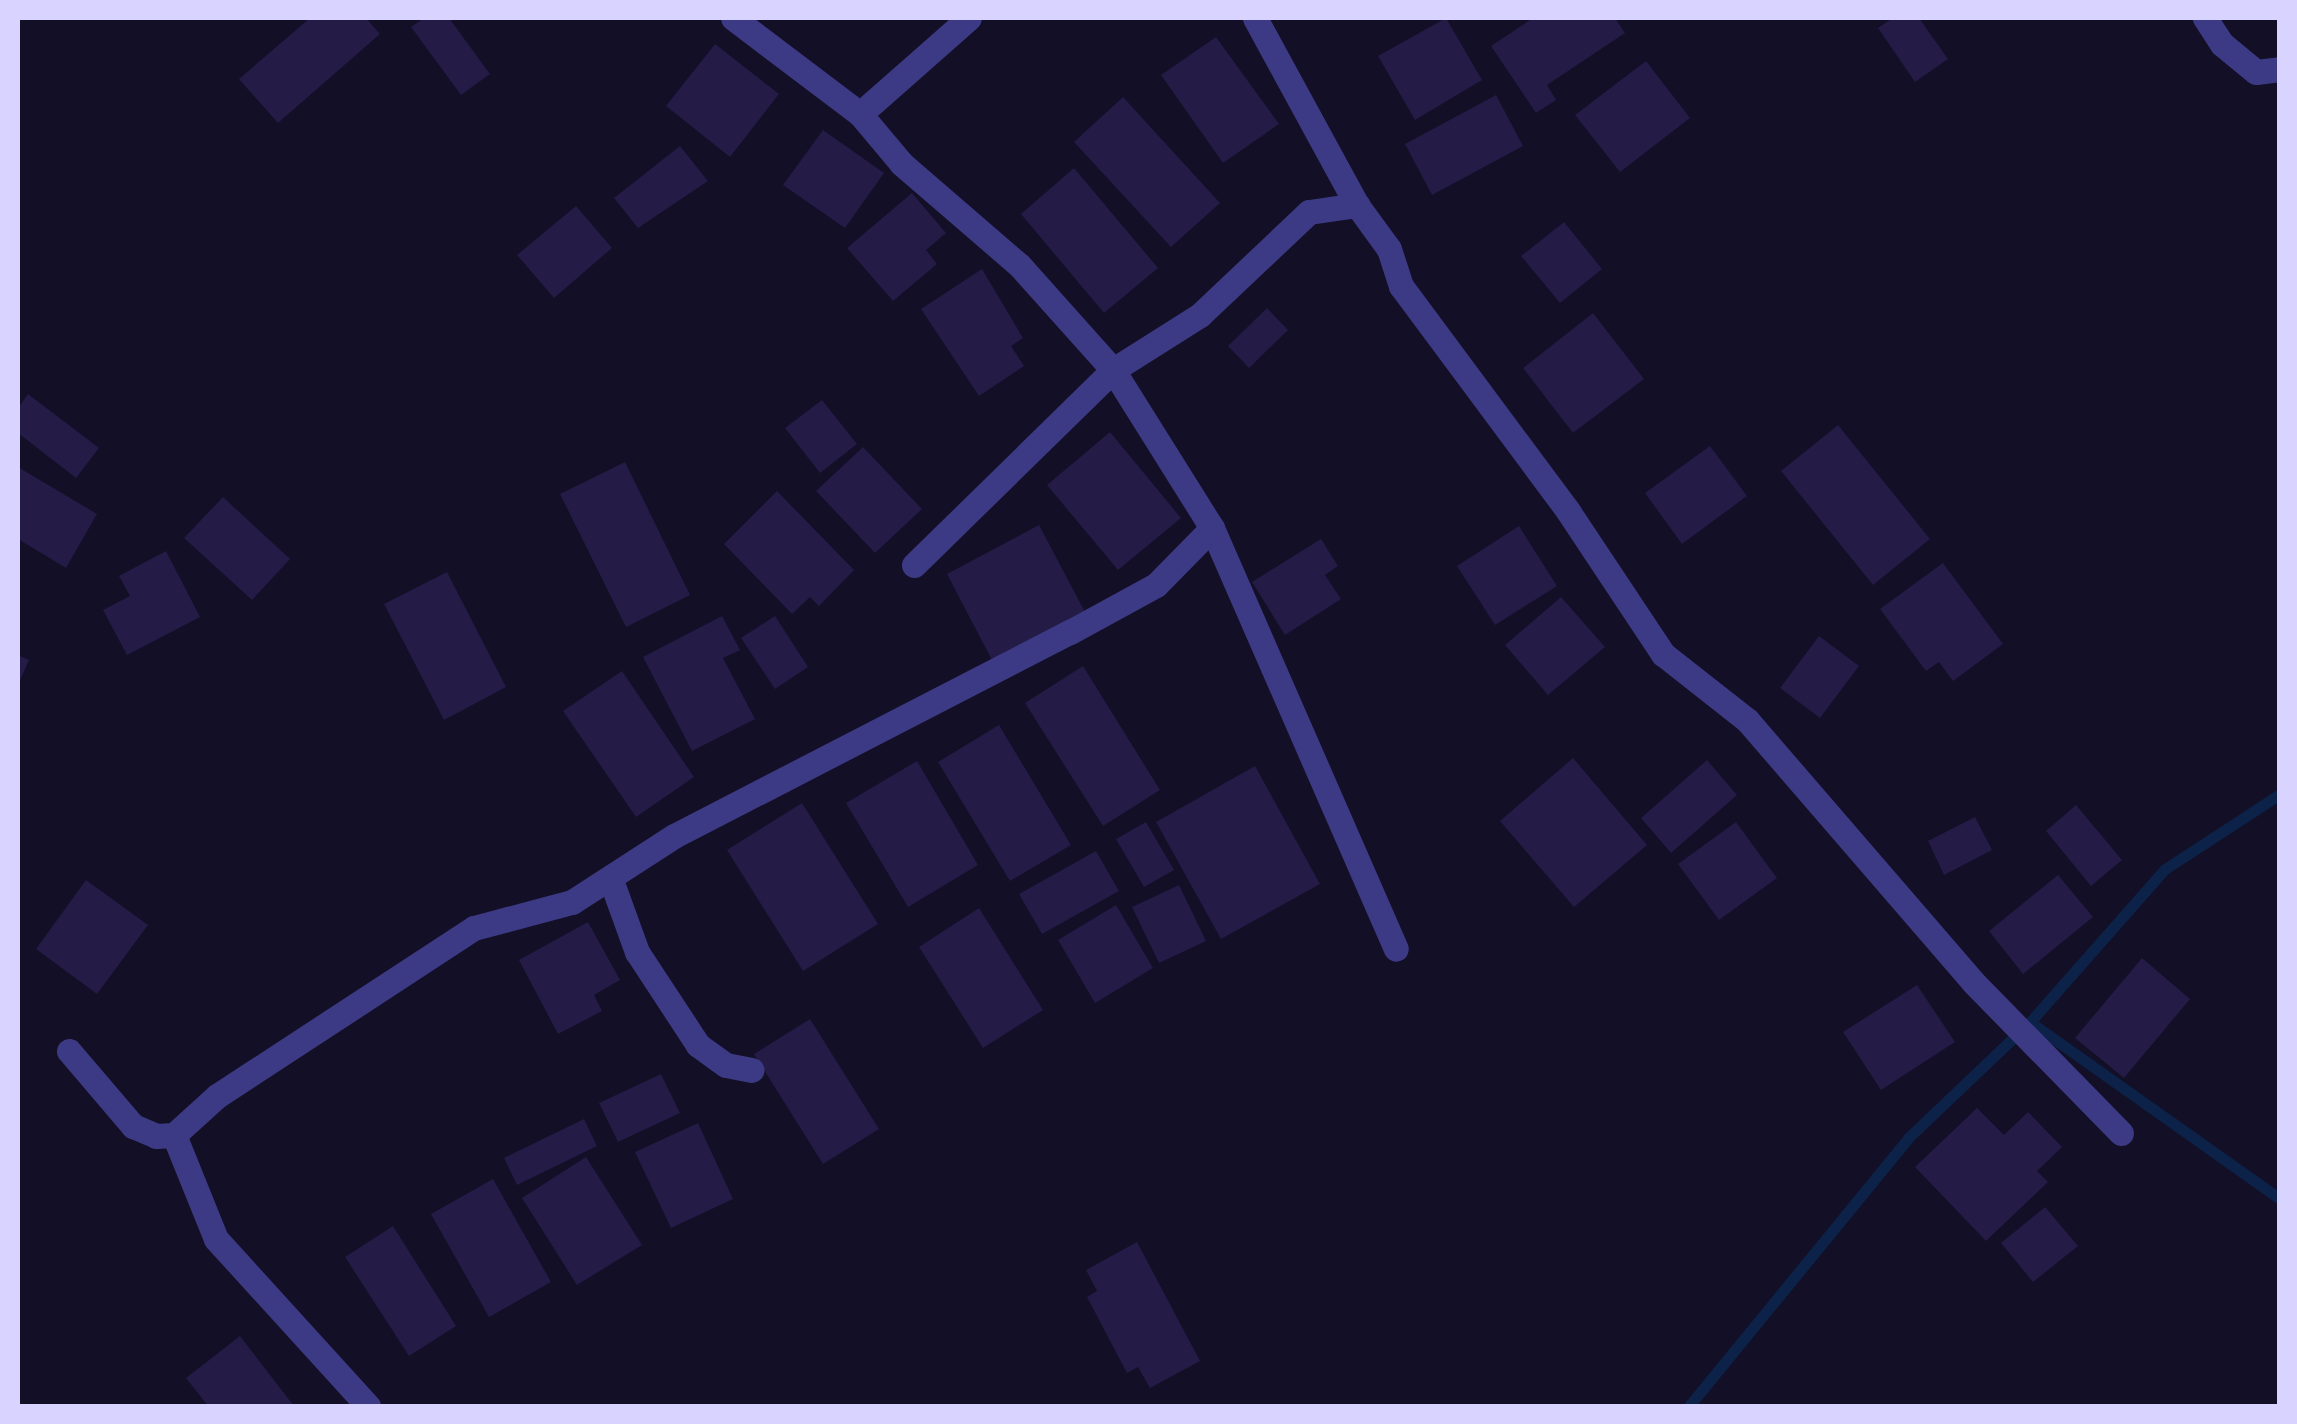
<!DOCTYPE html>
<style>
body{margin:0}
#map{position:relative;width:2297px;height:1424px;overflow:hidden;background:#130f26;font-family:"DM Sans",sans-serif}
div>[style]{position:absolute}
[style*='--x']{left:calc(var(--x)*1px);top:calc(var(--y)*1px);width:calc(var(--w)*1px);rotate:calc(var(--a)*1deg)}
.stream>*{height:11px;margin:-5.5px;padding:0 5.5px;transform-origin:5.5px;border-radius:5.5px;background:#0c2248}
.building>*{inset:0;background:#241b47}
.minor>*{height:25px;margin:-12.5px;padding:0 12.5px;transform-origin:12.5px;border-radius:12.5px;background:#3d3a85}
span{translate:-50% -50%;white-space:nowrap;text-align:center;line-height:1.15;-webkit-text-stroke:8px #130f26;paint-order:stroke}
.frame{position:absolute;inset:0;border:20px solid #d9d4ff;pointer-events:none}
</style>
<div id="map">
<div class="stream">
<i style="--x:2030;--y:1022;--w:306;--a:35.3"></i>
<i style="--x:1689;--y:1406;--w:346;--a:-50.7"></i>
<i style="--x:1908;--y:1138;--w:168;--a:-43.6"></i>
<i style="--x:2030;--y:1022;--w:204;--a:-48.6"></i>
<i style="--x:2165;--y:869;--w:137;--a:-33.1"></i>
</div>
<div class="building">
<i style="clip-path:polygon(310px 18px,366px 18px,380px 34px,278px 123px,239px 79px)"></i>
<i style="clip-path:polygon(424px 18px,449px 18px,490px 74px,461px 95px,411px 27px)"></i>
<i style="clip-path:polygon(1446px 18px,1482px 80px,1415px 120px,1378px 56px)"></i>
<i style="clip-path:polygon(1533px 18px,1615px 18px,1625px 33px,1547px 85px,1556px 100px,1536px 113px,1491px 46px)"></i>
<i style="clip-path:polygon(1893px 18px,1919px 18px,1948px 59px,1915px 82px,1878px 28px)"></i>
<i style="clip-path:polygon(1216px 37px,1279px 124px,1223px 163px,1161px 75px)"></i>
<i style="clip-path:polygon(715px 44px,779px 94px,730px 157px,666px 106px)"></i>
<i style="clip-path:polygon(1646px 61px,1690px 118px,1620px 172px,1575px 115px)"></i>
<i style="clip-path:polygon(1496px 95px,1523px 146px,1432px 195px,1405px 144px)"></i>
<i style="clip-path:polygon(1123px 97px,1220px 203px,1171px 247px,1074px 142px)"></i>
<i style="clip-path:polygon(823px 130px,884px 173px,845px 228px,783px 185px)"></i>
<i style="clip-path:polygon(680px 146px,708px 181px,638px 228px,614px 198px)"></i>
<i style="clip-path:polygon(1074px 168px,1158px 268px,1104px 313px,1021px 214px)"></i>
<i style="clip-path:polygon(912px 193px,946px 233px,926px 250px,937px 264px,893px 301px,847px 248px)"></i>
<i style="clip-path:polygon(576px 206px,612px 248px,554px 298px,517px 255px)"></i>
<i style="clip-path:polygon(1564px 222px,1602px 269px,1560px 303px,1521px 256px)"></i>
<i style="clip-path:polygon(982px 269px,1023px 338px,1011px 346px,1024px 366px,979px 396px,921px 309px)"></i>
<i style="clip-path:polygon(1267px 308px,1288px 330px,1249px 368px,1228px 346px)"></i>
<i style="clip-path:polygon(1593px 313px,1644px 379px,1573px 433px,1523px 368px)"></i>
<i style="clip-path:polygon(28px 394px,99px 448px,76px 478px,18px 433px,18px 408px)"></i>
<i style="clip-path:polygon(822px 400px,857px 444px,820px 473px,785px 428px)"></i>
<i style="clip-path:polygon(1838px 425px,1930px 539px,1873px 585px,1781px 471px)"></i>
<i style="clip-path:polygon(1110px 432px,1181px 518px,1118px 570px,1047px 485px)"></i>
<i style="clip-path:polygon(1710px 446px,1747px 496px,1682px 544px,1645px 493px)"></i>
<i style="clip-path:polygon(863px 447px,922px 509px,875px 553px,816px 491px)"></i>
<i style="clip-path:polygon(625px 462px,690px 595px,626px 627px,560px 494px)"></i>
<i style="clip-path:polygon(18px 467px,97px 514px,66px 568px,18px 539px)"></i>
<i style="clip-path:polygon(777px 491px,854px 570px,819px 606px,810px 597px,792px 614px,724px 544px)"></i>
<i style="clip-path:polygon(223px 497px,290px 559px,252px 600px,184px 538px)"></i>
<i style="clip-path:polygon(1039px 525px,1085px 612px,993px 662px,947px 574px)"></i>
<i style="clip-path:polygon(1519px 526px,1557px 586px,1495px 625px,1457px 566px)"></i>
<i style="clip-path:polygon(1321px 539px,1338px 566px,1325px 575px,1341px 599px,1285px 635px,1252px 582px)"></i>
<i style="clip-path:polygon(166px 551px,200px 617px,127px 655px,103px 610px,130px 596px,119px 576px)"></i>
<i style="clip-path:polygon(1943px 563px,2003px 644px,1953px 681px,1939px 662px,1926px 671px,1880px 609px)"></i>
<i style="clip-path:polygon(447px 572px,506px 687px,444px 720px,384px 604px)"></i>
<i style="clip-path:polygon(1561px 597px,1605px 647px,1548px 695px,1505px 645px)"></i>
<i style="clip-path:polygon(722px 616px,740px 650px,723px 658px,755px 719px,692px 751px,643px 657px)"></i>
<i style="clip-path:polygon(775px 616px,808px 667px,775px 689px,741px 638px)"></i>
<i style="clip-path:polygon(1819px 636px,1859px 666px,1820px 718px,1780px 688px)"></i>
<i style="clip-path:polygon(18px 655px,29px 660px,18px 685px)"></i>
<i style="clip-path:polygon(1083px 666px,1160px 790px,1103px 826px,1025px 703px)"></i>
<i style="clip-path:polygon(622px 671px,694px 777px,636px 817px,563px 711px)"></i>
<i style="clip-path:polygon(999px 725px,1071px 845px,1010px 881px,938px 762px)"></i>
<i style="clip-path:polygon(1573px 758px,1647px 845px,1574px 907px,1500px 821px)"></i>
<i style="clip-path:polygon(1707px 760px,1737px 795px,1671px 853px,1641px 818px)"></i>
<i style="clip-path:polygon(917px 761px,978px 865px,908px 907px,846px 803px)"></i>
<i style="clip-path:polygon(1255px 766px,1320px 884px,1221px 939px,1156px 822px)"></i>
<i style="clip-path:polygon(802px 803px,878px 924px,803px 971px,727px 850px)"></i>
<i style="clip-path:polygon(2076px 805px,2122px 860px,2091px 886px,2046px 831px)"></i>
<i style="clip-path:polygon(1975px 817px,1992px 850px,1944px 875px,1928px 841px)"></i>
<i style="clip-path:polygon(1146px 822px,1174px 870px,1144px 887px,1116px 839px)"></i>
<i style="clip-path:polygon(1736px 822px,1777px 878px,1719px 920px,1678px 864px)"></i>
<i style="clip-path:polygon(1096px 851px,1119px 891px,1042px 934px,1019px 894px)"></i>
<i style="clip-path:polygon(2058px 875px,2093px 917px,2023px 974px,1989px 931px)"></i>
<i style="clip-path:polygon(86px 880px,148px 925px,97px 994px,36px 949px)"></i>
<i style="clip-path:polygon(1179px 885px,1206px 941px,1159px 963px,1132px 907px)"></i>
<i style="clip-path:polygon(1116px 905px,1153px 968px,1095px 1003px,1058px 940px)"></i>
<i style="clip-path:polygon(979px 908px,1043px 1010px,983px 1048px,919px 947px)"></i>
<i style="clip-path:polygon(588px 922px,620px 980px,594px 995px,602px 1011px,558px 1034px,519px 960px)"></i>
<i style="clip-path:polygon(2142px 958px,2190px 999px,2124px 1078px,2075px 1038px)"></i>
<i style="clip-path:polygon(1917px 985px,1955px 1042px,1881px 1090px,1843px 1032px)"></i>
<i style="clip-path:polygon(810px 1019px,879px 1129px,823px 1164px,754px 1054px)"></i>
<i style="clip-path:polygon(661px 1074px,680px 1113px,618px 1142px,599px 1103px)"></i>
<i style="clip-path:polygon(1977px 1108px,2004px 1135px,2028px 1112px,2062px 1147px,2037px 1171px,2048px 1182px,1986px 1241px,1915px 1167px)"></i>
<i style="clip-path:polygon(584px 1119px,597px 1146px,517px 1185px,504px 1158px)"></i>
<i style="clip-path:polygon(698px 1123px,733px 1199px,671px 1228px,635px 1152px)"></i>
<i style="clip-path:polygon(586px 1157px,642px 1245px,577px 1285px,522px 1198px)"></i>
<i style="clip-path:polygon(493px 1179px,551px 1282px,489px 1317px,431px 1214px)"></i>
<i style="clip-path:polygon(2045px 1207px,2078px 1246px,2033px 1282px,2001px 1243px)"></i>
<i style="clip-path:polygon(393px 1226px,456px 1326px,409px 1356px,345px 1257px)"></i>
<i style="clip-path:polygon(1137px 1242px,1200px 1361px,1150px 1388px,1138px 1367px,1127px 1373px,1087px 1297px,1097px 1291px,1086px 1270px)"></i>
<i style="clip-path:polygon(240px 1336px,294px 1406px,208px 1406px,186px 1378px)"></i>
</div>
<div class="minor">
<i style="--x:1255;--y:18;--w:213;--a:61.4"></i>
<i style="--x:1357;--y:205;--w:54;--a:54"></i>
<i style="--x:1389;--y:249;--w:39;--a:72"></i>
<i style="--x:1401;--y:286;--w:280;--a:53.4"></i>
<i style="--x:1568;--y:511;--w:172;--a:56.4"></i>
<i style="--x:1663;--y:654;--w:107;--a:38.2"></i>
<i style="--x:1747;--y:720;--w:347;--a:49.2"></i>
<i style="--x:1974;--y:983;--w:210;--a:45.6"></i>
<i style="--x:2205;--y:18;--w:31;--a:57"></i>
<i style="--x:2222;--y:44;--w:44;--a:39.5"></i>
<i style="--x:2256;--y:72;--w:24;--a:-7"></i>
<i style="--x:860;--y:114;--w:145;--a:-41.4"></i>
<i style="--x:1212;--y:528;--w:459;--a:66.4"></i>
<i style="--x:914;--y:565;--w:279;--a:-44.4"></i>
<i style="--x:1113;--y:370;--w:103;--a:-32.3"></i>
<i style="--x:1200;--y:315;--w:150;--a:-43.4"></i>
<i style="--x:1309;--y:212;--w:49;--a:-8.3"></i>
<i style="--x:611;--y:880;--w:77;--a:70.1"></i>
<i style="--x:637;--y:952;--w:111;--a:56.7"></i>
<i style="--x:698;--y:1045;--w:34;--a:36"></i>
<i style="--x:726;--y:1065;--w:26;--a:11"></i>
<i style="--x:69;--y:1051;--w:99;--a:49.5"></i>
<i style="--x:133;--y:1126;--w:25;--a:23"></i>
<i style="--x:156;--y:1136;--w:18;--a:-3"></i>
<i style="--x:174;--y:1135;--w:58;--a:-42.2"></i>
<i style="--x:217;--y:1096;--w:307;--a:-33.2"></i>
<i style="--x:474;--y:928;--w:101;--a:-14.9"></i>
<i style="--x:572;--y:902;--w:121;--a:-32.9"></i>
<i style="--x:674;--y:836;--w:445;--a:-27.3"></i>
<i style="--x:1070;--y:632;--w:98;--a:-28.7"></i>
<i style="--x:1156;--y:585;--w:80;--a:-45.5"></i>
<i style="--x:1212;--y:528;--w:186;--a:-122.1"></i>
<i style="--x:1113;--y:370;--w:141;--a:-131.8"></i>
<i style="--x:1019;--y:265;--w:155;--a:-139.2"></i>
<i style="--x:902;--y:164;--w:65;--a:-130"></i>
<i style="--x:860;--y:114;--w:159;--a:-142.9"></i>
<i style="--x:174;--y:1135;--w:112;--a:68"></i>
<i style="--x:216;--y:1239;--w:226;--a:47.7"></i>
</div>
<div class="frame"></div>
</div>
